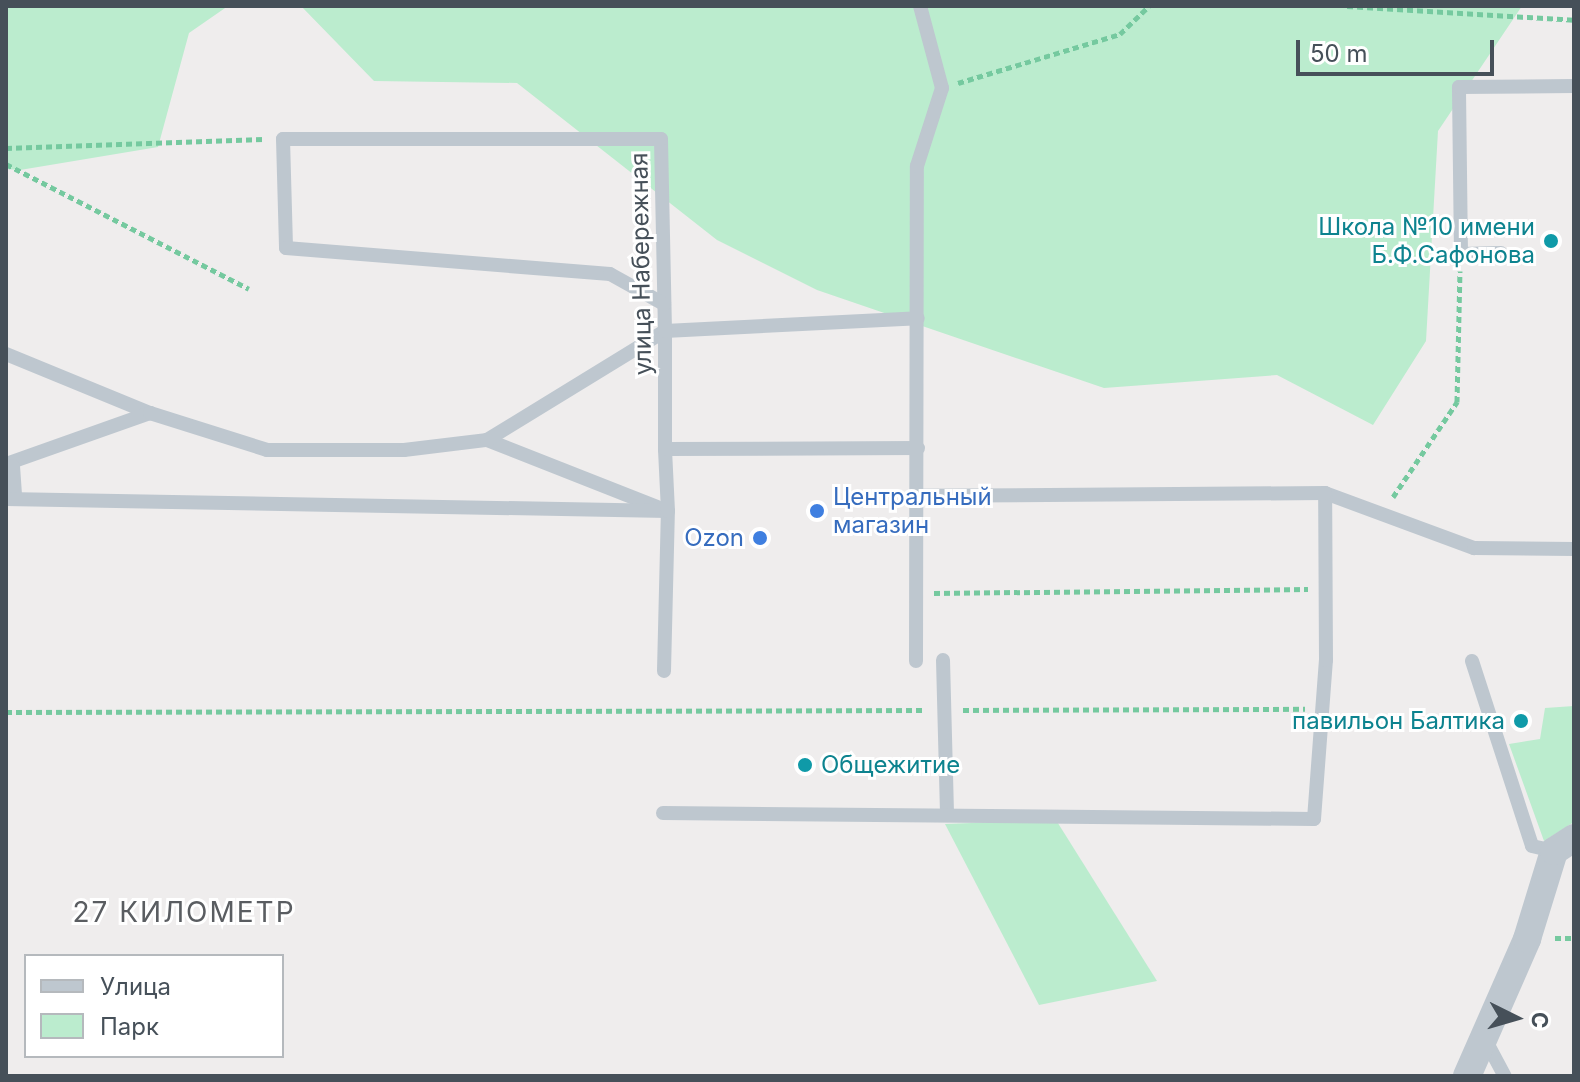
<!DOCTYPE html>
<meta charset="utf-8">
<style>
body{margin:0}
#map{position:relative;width:1580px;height:1082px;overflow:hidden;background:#efeded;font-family:Inter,sans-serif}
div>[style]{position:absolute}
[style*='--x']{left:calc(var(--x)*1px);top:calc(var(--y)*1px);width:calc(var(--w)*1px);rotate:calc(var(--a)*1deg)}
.green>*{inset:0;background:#bbecce}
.path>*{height:5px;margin-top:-2.5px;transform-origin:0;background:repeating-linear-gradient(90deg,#75c99f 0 6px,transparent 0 10px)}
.lane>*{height:14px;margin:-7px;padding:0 7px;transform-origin:7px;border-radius:7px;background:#bec7cf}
.street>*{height:28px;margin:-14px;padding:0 14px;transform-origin:14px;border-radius:14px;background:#bec7cf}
.dots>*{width:22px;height:22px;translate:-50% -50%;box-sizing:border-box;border:4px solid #fff;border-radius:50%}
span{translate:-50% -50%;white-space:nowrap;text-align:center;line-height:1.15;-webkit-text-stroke:6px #fff;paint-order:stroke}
.culture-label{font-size:24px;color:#0d838f}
.right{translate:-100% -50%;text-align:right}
.left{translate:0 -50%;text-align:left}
.street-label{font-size:24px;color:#465059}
.shop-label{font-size:24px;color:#366cbe}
.quarter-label{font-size:28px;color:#5a5d61;letter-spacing:2px}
.frame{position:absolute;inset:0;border:8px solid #465059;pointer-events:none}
.legend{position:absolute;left:24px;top:954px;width:260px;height:104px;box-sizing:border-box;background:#fff;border:2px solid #b5b9bd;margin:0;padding:10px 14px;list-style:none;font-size:24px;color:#465059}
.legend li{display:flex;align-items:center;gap:16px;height:40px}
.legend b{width:40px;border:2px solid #b5b9bd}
.north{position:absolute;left:1476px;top:978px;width:80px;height:80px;-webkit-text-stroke:6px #fff;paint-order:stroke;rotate:95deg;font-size:22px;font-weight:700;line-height:32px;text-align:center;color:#465059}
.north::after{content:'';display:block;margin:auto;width:28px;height:36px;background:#465059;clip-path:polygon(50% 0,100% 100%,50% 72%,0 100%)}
.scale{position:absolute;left:1296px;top:40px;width:198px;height:36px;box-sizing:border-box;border:4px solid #465059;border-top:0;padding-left:10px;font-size:24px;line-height:28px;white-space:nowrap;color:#465059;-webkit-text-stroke:6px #fff;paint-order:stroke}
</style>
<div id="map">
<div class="green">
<i style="clip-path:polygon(6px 6px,228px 6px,189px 33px,158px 147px,20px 170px,6px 169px)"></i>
<i style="clip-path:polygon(301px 6px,1522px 6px,1438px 131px,1426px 341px,1373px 425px,1277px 375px,1104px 388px,817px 290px,717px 240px,517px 83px,374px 81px)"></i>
<i style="clip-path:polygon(1574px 706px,1574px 822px,1544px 841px,1509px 744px,1540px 739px,1545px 708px)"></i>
<i style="clip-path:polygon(1056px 820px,1157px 981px,1039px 1005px,945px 824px)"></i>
</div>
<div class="path">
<i style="--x:1347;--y:6;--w:227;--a:3.5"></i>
<i style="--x:958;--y:83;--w:169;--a:-16.8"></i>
<i style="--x:1120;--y:34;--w:40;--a:-44"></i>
<i style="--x:6;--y:148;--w:259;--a:-2"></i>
<i style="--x:6;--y:164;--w:273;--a:27.2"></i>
<i style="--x:1393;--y:497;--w:115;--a:-56"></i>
<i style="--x:1457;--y:402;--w:131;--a:-88.7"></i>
<i style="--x:934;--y:593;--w:374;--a:-0.6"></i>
<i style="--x:963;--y:710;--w:342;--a:-0.2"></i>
<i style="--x:6;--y:712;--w:919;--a:-0.12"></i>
<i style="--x:1555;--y:938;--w:19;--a:0"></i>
</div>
<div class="lane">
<i style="--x:1501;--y:253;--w:40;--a:178.6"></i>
<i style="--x:1461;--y:254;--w:167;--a:-90.7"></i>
<i style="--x:1459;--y:87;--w:115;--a:-0.5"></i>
<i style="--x:6;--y:354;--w:156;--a:22.3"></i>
<i style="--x:487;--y:440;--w:183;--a:21.5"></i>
<i style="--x:665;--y:449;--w:253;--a:-0.2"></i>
<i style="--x:6;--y:464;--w:153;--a:-19.5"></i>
<i style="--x:150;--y:413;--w:123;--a:17.5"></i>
<i style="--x:267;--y:450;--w:137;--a:0"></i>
<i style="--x:404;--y:450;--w:84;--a:-6.9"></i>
<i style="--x:487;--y:440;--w:209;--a:-31.5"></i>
<i style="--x:665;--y:331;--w:253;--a:-2.9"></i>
<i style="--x:13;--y:466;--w:32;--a:86"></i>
<i style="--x:1325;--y:493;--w:159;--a:20.3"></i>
<i style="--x:1474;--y:548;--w:100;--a:0.6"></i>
<i style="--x:6;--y:499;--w:662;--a:1.04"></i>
<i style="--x:943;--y:660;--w:151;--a:88.5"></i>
<i style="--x:916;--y:661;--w:495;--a:-89.9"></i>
<i style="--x:917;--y:166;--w:82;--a:-72.2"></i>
<i style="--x:942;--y:88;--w:85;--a:-105"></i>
<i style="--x:1472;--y:661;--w:194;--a:72"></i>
<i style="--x:1532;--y:846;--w:23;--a:13"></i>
<i style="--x:664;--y:671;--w:160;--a:-88.6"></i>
<i style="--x:668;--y:511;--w:62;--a:-92.8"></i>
<i style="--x:665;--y:449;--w:118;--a:-90"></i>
<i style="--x:665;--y:331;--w:192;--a:-91.2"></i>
<i style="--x:661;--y:139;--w:378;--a:180"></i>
<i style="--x:283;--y:139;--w:109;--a:88.4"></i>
<i style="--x:286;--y:248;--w:325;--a:4.6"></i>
<i style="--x:610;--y:274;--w:62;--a:29.1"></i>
<i style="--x:663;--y:813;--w:651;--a:0.53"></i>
<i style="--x:1314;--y:819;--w:159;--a:-85.7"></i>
<i style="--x:1326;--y:660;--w:167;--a:-90.3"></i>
<i style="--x:1325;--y:493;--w:407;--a:179.6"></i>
<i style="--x:1486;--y:1041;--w:40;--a:62"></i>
</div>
<div class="street">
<i style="--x:1467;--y:1076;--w:150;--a:-66.3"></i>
<i style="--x:1527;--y:939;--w:92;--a:-72.9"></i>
<i style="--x:1554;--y:851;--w:24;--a:-33"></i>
</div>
<div class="dots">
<i style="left:1551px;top:241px;background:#0f9aa8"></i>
<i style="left:817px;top:511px;background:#3f7fe0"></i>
<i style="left:760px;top:538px;background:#3f7fe0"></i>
<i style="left:1521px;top:721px;background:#0f9aa8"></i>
<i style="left:805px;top:765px;background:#0f9aa8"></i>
</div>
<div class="culture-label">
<span class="right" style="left:1535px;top:241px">Школа №10 имени<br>Б.Ф.Сафонова</span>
<span class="right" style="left:1505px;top:721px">павильон Балтика</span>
<span class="left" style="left:821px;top:765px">Общежитие</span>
</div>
<div class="street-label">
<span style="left:641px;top:264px;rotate:-91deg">улица Набережная</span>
</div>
<div class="shop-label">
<span class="left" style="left:833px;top:511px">Центральный<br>магазин</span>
<span class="right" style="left:744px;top:538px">Ozon</span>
</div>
<div class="quarter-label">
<span style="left:184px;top:912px">27 КИЛОМЕТР</span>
</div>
<div class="frame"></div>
<ul class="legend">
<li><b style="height:10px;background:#bec7cf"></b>Улица</li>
<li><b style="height:22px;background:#bbecce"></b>Парк</li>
</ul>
<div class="north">С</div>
<div class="scale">50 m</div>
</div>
